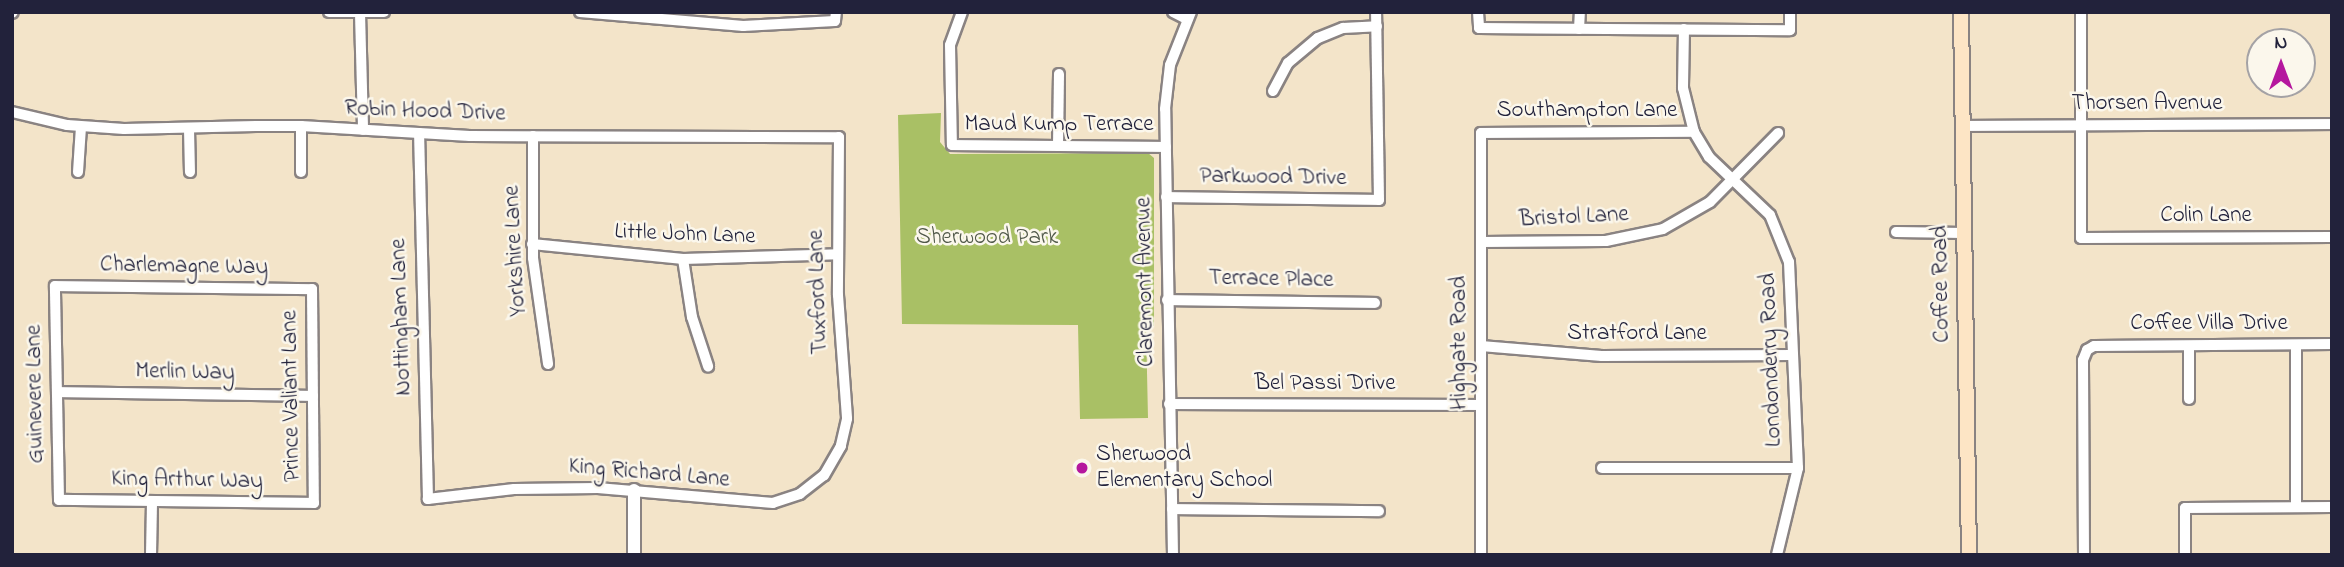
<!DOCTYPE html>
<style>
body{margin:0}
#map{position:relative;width:2344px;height:567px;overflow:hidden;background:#f3e4c9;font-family:"Indie Flower",sans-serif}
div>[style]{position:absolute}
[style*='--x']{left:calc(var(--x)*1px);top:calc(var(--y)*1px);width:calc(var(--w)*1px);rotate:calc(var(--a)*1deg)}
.green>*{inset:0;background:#a9c065}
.roads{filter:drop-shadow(2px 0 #8a8382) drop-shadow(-2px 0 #8a8382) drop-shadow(0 2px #8a8382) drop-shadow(0 -2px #8a8382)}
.minor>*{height:10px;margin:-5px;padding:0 5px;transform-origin:5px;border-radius:5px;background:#fff}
.tertiary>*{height:12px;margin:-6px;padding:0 6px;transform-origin:6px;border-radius:6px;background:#fff}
.secondary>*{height:14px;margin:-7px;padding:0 7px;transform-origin:7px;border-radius:7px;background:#fde5c5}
.dots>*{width:19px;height:19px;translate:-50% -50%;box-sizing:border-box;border:4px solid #fbf7ec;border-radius:50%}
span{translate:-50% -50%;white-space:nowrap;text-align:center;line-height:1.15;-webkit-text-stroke:5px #fbf7ec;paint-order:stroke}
.street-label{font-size:23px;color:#22223b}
.park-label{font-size:23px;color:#51594a}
.poi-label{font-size:23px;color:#22223b}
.left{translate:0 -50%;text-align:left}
.frame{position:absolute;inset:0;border:14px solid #22223b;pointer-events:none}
.north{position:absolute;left:2246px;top:28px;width:70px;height:70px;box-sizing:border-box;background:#fbf7ec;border:2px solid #a4a2a5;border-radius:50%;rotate:0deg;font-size:19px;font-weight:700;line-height:28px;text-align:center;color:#22223b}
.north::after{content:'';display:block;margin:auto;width:24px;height:32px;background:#b5179e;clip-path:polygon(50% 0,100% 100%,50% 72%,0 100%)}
</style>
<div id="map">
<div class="green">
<i style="clip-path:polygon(941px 113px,940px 142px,950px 154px,1148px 153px,1154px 158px,1154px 326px,1146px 326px,1148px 418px,1080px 419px,1078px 325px,902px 324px,898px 115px)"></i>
</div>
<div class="roads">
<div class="minor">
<i style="--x:329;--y:12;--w:55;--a:0"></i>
<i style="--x:580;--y:12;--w:164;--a:4.9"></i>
<i style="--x:743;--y:26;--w:92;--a:-3.1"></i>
<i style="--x:835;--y:21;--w:9;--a:-84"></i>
<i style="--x:962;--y:12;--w:35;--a:110"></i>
<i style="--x:950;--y:45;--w:100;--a:88.9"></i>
<i style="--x:952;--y:145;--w:214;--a:0.5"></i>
<i style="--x:1173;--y:12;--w:16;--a:27"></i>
<i style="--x:1478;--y:12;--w:16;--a:86"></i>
<i style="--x:1479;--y:28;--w:311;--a:0.4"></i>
<i style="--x:1790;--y:30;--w:18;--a:-90"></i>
<i style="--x:2081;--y:12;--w:226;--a:90"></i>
<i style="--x:2081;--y:238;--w:251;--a:-0.2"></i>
<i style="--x:12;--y:13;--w:1;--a:-45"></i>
<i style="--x:360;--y:13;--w:117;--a:88.5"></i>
<i style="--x:1579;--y:29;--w:17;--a:-87"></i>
<i style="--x:1684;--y:29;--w:59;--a:91"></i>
<i style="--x:1683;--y:88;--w:45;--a:76"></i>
<i style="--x:1694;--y:132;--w:29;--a:59"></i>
<i style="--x:1709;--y:157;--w:84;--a:43.6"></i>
<i style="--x:1770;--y:215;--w:51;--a:68"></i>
<i style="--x:1789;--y:262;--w:206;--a:87.5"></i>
<i style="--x:1798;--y:468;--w:89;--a:103.6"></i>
<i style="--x:1273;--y:91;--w:32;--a:-62"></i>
<i style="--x:1288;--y:63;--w:39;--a:-40"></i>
<i style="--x:1318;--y:38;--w:27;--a:-22"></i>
<i style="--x:1343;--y:28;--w:34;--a:-3"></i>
<i style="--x:12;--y:112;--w:57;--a:13.3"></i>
<i style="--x:67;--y:125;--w:57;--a:4"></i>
<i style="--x:124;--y:129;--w:132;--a:-1.3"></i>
<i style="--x:256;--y:126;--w:45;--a:0"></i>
<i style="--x:301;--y:126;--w:169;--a:3.4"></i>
<i style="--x:470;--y:136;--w:369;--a:0.2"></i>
<i style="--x:839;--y:137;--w:158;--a:90.4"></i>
<i style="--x:838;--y:295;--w:124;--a:85.8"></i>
<i style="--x:847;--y:419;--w:28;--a:103"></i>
<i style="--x:841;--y:446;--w:34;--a:120"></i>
<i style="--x:824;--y:475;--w:31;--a:142"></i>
<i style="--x:800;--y:494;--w:28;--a:162"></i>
<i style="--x:773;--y:503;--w:176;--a:-175.1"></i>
<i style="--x:598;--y:488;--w:84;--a:179.3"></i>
<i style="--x:514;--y:489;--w:87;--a:173.4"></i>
<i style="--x:428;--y:499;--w:366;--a:-91.4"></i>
<i style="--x:301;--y:126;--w:46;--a:90"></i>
<i style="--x:1962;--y:126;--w:370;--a:-0.3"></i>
<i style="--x:189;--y:129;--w:43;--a:88.7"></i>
<i style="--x:533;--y:136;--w:122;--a:90"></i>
<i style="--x:533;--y:258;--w:107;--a:81.9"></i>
<i style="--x:1058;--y:146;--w:72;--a:-89.2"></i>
<i style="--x:78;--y:172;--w:45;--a:-86.2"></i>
<i style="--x:1166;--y:197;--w:213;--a:0.8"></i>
<i style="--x:1379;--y:200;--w:188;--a:-90.9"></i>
<i style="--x:1896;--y:232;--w:68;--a:0.8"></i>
<i style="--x:1482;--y:242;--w:124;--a:-0.5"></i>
<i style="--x:1606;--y:241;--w:58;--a:-11.9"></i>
<i style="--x:1663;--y:229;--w:54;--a:-29.9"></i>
<i style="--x:1710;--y:202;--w:97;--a:-45.4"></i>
<i style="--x:532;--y:244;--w:152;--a:5.7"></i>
<i style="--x:683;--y:259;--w:155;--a:-1.8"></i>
<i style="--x:683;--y:259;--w:59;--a:81.2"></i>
<i style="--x:692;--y:317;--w:52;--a:71.9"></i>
<i style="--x:55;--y:286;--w:257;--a:0.7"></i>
<i style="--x:312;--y:289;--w:214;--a:89.5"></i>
<i style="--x:314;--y:503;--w:255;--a:-179.3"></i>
<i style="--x:59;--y:500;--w:214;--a:-91.1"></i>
<i style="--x:1167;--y:300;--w:208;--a:0.8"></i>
<i style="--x:2296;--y:345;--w:162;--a:90"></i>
<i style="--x:1481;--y:346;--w:121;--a:4.7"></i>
<i style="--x:1602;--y:356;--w:191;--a:-0.3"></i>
<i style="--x:2189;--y:346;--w:53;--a:90"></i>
<i style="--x:57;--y:392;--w:256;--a:0.9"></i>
<i style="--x:1169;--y:404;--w:312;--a:0.2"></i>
<i style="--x:1602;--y:468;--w:196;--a:0"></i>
<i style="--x:1172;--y:509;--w:207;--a:0.6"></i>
<i style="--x:151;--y:555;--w:52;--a:-88.9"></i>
<i style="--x:1173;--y:555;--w:446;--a:-91"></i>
<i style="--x:1165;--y:109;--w:44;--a:-83.5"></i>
<i style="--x:1170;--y:65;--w:57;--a:-68.4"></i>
<i style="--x:1481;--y:555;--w:422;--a:-90"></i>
<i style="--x:1481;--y:133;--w:213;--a:-0.3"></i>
<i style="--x:2084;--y:555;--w:195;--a:-90.3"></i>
<i style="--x:2083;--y:360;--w:11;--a:-68"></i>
<i style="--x:2087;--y:350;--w:8;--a:-30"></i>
<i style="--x:2094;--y:346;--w:238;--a:-0.5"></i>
<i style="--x:2185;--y:555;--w:47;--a:-90"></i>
<i style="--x:2185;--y:508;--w:147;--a:-0.4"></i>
</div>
<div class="tertiary">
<i style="--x:634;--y:555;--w:65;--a:-90"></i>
</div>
<div class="secondary">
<i style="--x:1961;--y:12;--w:543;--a:89.16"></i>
</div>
</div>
<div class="dots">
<i style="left:1082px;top:468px;background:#b5179e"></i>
</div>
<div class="street-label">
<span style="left:2147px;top:104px">Thorsen Avenue</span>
<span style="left:1587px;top:111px">Southampton Lane</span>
<span style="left:425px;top:112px;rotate:2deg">Robin Hood Drive</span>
<span style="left:1059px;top:125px">Maud Kump Terrace</span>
<span style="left:1273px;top:178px;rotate:1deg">Parkwood Drive</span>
<span style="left:2206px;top:216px">Colin Lane</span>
<span style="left:1574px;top:218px;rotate:-3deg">Bristol Lane</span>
<span style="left:685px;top:235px;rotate:2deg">Little John Lane</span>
<span style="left:516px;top:251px;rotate:-93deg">Yorkshire Lane</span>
<span style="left:184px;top:267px;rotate:1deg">Charlemagne Way</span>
<span style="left:1271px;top:280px;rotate:1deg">Terrace Place</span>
<span style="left:1146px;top:282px;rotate:-91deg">Claremont Avenue</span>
<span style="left:1942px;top:284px;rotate:-91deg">Coffee Road</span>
<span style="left:819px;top:292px;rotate:-92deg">Tuxford Lane</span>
<span style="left:402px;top:317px;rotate:-92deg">Nottingham Lane</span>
<span style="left:2209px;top:324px">Coffee Villa Drive</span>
<span style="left:1637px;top:334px">Stratford Lane</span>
<span style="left:1460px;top:343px;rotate:-90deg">Highgate Road</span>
<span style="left:1772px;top:360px;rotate:-92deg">Londonderry Road</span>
<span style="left:185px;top:373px;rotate:1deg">Merlin Way</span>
<span style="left:1325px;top:384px">Bel Passi Drive</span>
<span style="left:36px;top:394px;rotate:-91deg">Guinevere Lane</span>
<span style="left:292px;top:396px;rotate:-91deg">Prince Valiant Lane</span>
<span style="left:649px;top:474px;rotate:5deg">King Richard Lane</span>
<span style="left:187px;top:481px;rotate:1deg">King Arthur Way</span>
</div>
<div class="park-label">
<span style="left:987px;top:238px">Sherwood Park</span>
</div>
<div class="poi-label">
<span class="left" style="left:1096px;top:468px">Sherwood<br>Elementary School</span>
</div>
<div class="frame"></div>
<div class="north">N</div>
</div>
